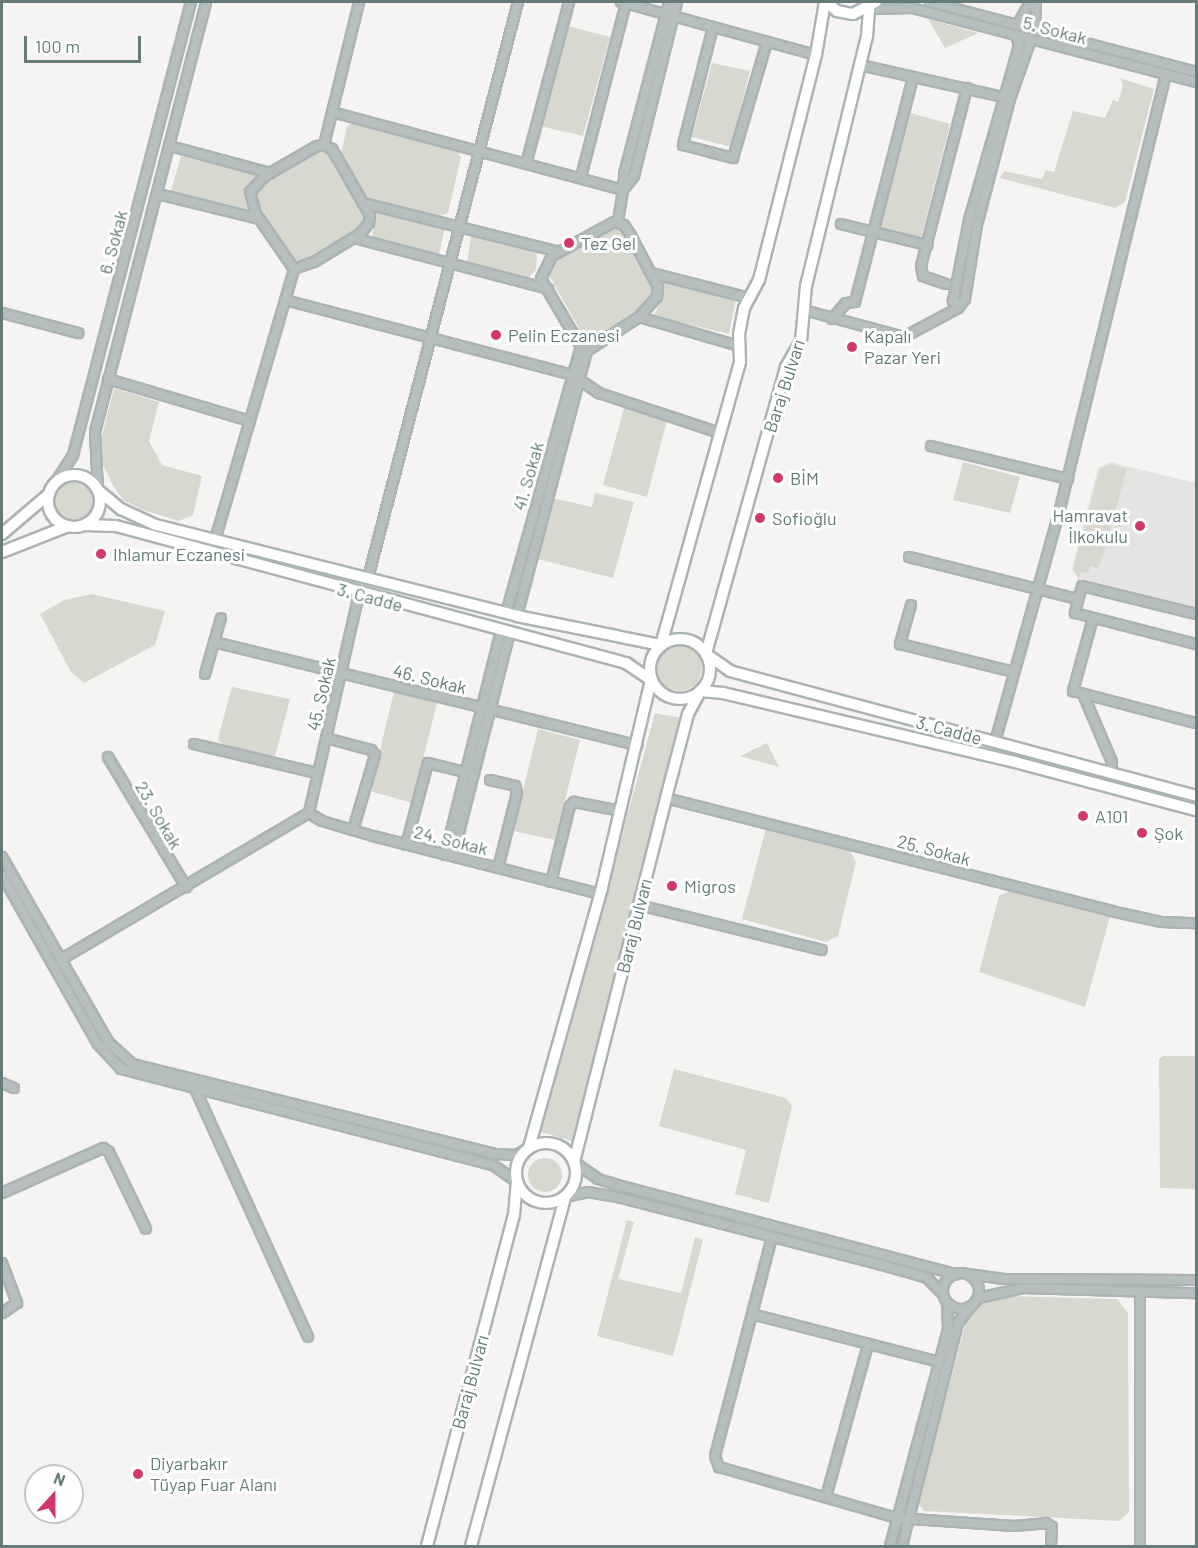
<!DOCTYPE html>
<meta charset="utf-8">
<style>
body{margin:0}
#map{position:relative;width:1198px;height:1548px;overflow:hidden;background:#f6f4f3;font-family:Barlow,sans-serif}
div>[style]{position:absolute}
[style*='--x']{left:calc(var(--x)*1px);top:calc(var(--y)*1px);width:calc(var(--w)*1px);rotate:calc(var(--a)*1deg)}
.built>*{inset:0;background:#e4e4e3}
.green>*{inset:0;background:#d7d8d0}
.round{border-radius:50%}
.roads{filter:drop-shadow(2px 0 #abb4b3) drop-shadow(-2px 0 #abb4b3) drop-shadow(0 2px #abb4b3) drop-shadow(0 -2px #abb4b3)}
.minor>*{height:8px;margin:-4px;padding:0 4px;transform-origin:4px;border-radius:4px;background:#b7bfbe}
.minor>.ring{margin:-4px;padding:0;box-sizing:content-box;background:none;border:8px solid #b7bfbe;border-radius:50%}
.major>*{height:10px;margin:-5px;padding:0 5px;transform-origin:5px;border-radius:5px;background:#fff}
.major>.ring{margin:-5px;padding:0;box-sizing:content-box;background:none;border:10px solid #fff;border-radius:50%}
.dots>*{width:16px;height:16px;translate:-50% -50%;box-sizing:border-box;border:3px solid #fff;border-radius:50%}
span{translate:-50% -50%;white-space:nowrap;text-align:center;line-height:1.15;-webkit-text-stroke:6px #fff;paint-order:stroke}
.street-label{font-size:18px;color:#647b79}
.poi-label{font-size:18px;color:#647b79}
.left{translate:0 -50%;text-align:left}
.right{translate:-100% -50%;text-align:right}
.frame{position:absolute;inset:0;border:3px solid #647b79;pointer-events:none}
.north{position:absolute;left:24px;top:1464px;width:60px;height:60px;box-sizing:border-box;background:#fff;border:2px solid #c1cac9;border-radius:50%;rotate:21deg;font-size:16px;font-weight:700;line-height:24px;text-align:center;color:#647b79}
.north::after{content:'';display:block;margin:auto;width:21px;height:27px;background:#d23769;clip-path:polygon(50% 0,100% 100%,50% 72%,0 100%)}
.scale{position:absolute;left:24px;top:36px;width:117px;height:27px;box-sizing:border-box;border:3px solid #647b79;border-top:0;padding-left:8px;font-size:18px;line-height:21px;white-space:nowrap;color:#647b79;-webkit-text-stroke:4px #fff;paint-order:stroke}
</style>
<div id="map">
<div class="built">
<i style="clip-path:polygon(1110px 462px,1196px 483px,1196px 611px,1078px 580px,1072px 569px,1098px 468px)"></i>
</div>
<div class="green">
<i style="clip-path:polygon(928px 19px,978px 33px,945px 48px)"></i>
<i style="clip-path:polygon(568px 26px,610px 37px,583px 136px,540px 126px)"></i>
<i style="clip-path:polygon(712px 63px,750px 71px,731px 147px,692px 137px)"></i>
<i style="clip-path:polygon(1120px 78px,1154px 89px,1125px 202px,1115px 208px,1000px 178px,1004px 171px,1042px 179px,1046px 170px,1054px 172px,1073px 111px,1105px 118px,1113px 100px,1118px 102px,1123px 85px)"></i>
<i style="clip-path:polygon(911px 113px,950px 124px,921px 238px,880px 228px)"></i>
<i style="clip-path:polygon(355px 122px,456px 149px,461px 157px,448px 213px,439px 216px,366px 197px,341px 155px,347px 126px)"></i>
<i style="clip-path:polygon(323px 149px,331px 156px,365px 217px,365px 224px,294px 266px,253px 194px,257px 187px)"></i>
<i style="clip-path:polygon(181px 156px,256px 175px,247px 187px,248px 209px,171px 191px)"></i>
<i style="clip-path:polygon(380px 210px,445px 227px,439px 254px,372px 238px,375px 214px)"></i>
<i style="clip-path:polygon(614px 227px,622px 232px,655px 289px,652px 299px,599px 337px,585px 339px,547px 272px,552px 261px)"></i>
<i style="clip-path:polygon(471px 235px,537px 251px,536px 270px,528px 278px,467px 263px)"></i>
<i style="clip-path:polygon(664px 280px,736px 299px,729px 334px,653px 316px,662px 301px)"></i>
<i style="clip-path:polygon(114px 388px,159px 402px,149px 441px,162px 465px,202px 476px,193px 515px,179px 521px,143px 510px,123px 500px,113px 485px,101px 461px,100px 444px)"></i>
<i style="clip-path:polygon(624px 408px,667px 420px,647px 497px,603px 485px)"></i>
<i style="clip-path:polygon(963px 462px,1020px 477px,1010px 513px,953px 500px)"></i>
<i style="clip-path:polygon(1110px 464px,1127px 468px,1104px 552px,1098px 568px,1090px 566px,1088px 573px,1081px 572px,1079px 578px,1073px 568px,1100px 469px)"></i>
<i class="round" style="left:54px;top:481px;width:40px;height:40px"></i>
<i style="clip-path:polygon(595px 493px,634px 502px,613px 578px,538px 559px,553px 498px,592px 507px)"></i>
<i style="clip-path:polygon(92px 594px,165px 611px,155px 645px,84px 683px,71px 672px,40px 614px,64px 600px)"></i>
<i class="round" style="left:656px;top:645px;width:46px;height:46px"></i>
<i style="clip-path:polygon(232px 687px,290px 699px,274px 760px,223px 746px,218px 738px)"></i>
<i style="clip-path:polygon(394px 692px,437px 703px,412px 803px,370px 791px)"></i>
<i style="clip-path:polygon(655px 713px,681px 718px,572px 1141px,541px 1132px)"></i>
<i style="clip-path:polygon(538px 729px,580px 740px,555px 840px,513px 831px)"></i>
<i style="clip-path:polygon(767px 743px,779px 767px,740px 756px)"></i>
<i style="clip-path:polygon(766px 828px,850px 851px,856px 862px,838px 936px,826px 942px,742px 919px)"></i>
<i style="clip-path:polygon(1011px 890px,1110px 916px,1085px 1007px,979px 972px,999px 896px)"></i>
<i style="clip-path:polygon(1163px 1056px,1196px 1056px,1196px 1189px,1160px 1188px,1159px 1059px)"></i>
<i style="clip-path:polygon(674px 1069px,786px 1098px,792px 1106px,769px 1203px,735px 1194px,746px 1150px,659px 1126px)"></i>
<i class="round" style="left:528px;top:1158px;width:34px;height:34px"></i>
<i style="clip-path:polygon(627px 1220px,634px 1222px,618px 1279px,681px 1293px,695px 1237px,703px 1240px,673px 1356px,597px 1336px)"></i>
<i style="clip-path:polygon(1002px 1296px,1117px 1299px,1128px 1313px,1129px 1512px,1119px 1521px,924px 1511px,918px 1503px,966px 1322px,977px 1306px)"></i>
</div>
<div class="roads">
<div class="minor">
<i style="--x:621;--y:2;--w:202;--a:15.2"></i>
<i style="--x:930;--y:2;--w:275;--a:14.7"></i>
<i style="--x:869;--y:9;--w:43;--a:-1.3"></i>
<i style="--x:912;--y:8;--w:293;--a:14.6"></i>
<i style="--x:1018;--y:24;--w:25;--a:-61"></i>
<i style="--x:713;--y:27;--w:122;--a:104.3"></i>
<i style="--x:683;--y:145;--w:52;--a:14.6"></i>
<i style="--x:733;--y:158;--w:121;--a:-73.7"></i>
<i style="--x:1035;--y:27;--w:25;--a:-88"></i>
<i style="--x:860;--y:65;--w:147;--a:12.6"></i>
<i style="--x:332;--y:112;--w:301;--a:15"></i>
<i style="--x:623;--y:190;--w:33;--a:99"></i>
<i style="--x:324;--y:145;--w:9;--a:27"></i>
<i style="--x:332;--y:149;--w:76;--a:60.1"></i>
<i style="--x:370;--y:215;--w:8;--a:97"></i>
<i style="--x:369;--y:223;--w:14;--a:129"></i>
<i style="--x:360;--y:234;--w:54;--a:148.7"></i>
<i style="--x:314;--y:262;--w:21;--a:161"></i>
<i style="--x:294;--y:269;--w:67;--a:-124.6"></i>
<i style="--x:256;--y:214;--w:23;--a:-105"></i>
<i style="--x:250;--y:192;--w:22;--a:-47"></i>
<i style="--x:265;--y:176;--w:60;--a:-30"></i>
<i style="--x:317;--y:146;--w:7;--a:-8"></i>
<i style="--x:324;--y:145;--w:147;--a:-76.2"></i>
<i style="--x:170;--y:146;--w:104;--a:15.1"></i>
<i style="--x:526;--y:164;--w:168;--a:-75.1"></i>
<i style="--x:581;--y:177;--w:180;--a:-75.5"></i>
<i style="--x:623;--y:190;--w:18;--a:-52"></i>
<i style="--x:634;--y:176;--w:179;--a:-76.1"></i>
<i style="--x:623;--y:190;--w:16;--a:-86"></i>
<i style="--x:624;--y:174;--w:178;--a:-75.3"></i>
<i style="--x:158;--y:194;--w:104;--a:13.9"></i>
<i style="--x:363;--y:203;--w:202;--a:14"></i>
<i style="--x:841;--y:224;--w:89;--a:13.7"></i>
<i style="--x:354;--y:238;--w:201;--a:14.7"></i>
<i style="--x:651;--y:273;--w:101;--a:14.3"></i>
<i style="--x:946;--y:284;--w:24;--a:-161"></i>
<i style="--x:923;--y:276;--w:10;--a:-101"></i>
<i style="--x:921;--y:266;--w:184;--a:-75.5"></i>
<i style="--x:285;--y:300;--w:298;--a:14.6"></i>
<i style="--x:573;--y:375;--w:32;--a:35"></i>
<i style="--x:599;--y:393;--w:127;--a:18.3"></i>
<i style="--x:958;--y:308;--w:9;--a:-126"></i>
<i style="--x:953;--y:301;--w:83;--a:-78.8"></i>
<i style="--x:969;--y:220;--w:181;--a:-74"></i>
<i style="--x:1019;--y:46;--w:11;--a:-105"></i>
<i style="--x:804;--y:310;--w:104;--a:15.1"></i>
<i style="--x:904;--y:337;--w:61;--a:-28.2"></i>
<i style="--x:958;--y:308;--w:11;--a:-52"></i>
<i style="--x:965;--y:299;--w:75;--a:-80.8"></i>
<i style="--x:977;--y:225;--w:130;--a:-75.3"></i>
<i style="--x:1010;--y:99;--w:64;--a:-70.7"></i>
<i style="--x:2;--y:313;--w:79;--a:14.7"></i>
<i style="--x:639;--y:317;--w:104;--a:16.2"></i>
<i style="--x:832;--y:319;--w:21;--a:-49"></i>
<i style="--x:846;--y:303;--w:9;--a:-6"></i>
<i style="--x:855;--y:302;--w:232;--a:-75.5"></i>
<i style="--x:108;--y:379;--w:148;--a:16.5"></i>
<i style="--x:931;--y:446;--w:141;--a:13.5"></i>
<i style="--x:53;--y:486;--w:37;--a:-57"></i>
<i style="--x:73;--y:455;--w:468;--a:-75.4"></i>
<i style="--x:98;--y:490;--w:58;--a:-93"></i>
<i style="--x:95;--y:432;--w:444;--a:-75.5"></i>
<i style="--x:215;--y:540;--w:282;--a:-73.7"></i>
<i style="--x:909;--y:557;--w:173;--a:14"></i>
<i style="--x:368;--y:578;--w:595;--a:-75.4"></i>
<i style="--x:359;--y:594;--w:225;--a:102.9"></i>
<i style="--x:309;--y:813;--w:15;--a:32"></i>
<i style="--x:322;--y:821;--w:53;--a:16.4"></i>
<i style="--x:373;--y:836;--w:234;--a:14.3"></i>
<i style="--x:911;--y:605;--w:41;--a:105.8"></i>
<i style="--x:900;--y:644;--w:117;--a:13.8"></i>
<i style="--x:506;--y:613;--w:276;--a:-74.3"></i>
<i style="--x:1196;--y:614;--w:117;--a:-166.2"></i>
<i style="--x:1082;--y:586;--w:28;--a:105"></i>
<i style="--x:1075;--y:613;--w:125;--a:14.4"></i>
<i style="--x:517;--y:616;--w:274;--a:-75.2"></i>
<i style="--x:587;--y:351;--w:62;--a:-33.2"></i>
<i style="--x:639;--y:317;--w:27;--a:-48"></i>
<i style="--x:657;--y:297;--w:10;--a:-84"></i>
<i style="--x:658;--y:287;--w:60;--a:-117.8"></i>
<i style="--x:630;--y:234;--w:11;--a:-124"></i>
<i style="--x:624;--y:225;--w:10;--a:-163"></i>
<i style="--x:614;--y:222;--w:71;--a:151.3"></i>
<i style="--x:552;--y:256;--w:25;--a:116"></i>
<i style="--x:541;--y:279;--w:79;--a:59.5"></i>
<i style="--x:581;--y:347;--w:7;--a:34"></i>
<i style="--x:1093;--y:618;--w:76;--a:105.3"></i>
<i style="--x:1073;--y:691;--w:127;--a:14.6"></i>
<i style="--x:214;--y:642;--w:436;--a:13.7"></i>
<i style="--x:205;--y:674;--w:58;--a:-74.1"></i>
<i style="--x:1083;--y:694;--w:74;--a:66.9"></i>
<i style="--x:1112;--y:762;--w:11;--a:95"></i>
<i style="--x:326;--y:738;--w:47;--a:14.9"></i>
<i style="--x:371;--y:750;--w:6;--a:51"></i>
<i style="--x:375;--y:755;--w:78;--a:106.3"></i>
<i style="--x:995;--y:742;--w:234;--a:-74.4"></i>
<i style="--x:1058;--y:517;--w:456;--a:-76.3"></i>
<i style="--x:194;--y:744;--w:126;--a:13.3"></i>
<i style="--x:108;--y:757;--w:152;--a:59"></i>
<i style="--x:490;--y:780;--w:26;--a:13"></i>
<i style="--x:515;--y:786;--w:7;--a:74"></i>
<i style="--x:517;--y:793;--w:77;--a:104.2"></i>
<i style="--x:666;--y:798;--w:459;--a:14.2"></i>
<i style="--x:1111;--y:911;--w:51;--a:12.4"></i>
<i style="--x:1161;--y:922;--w:35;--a:2"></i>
<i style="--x:406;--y:845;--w:85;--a:-75"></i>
<i style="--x:428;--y:763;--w:33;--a:14"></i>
<i style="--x:445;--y:855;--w:231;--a:-76"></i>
<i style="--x:453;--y:856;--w:230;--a:-75.7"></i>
<i style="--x:2;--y:857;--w:215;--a:60.1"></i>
<i style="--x:109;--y:1043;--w:31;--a:42"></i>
<i style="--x:132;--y:1064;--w:375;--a:13.9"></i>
<i style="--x:496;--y:1154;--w:20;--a:3"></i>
<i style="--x:516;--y:1155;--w:15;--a:-28"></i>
<i style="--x:2;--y:875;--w:194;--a:60.4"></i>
<i style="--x:98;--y:1044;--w:34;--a:47"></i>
<i style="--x:121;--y:1069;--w:384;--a:14.5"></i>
<i style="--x:493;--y:1165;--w:29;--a:35"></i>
<i style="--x:551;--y:882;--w:78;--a:-76"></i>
<i style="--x:570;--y:806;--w:6;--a:-45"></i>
<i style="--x:574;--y:802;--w:48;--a:10.8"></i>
<i style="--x:639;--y:905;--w:188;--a:13.8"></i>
<i style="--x:60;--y:960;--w:289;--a:-30.6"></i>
<i style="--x:2;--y:1083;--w:13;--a:23"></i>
<i style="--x:196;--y:1091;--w:270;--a:65.5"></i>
<i style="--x:574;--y:1162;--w:29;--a:35"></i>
<i style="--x:598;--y:1179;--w:21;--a:17"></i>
<i style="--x:618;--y:1185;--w:350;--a:14.8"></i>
<i style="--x:2;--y:1193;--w:111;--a:-24"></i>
<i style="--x:103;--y:1148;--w:7;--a:34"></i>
<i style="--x:109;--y:1152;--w:85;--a:64.3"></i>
<i style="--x:565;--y:1197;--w:24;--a:-12"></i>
<i style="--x:588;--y:1192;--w:34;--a:10"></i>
<i style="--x:621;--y:1198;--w:277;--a:14.4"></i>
<i style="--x:889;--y:1267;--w:40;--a:16"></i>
<i style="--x:927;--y:1278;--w:21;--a:45"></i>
<i style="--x:772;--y:1237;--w:226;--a:104.6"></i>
<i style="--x:715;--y:1456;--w:12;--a:70"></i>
<i style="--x:719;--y:1467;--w:185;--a:16"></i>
<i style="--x:897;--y:1518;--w:117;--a:3.9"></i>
<i style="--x:1014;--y:1526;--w:32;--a:-5"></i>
<i style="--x:1046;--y:1523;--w:7;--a:34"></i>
<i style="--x:1052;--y:1527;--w:19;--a:93"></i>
<i style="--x:2;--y:1263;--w:43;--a:69.4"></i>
<i style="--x:17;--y:1303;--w:18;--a:146"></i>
<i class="ring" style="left:943px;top:1273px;width:28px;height:28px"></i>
<i style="--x:968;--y:1274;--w:36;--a:8"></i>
<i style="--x:1004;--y:1279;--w:192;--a:0.3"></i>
<i style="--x:978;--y:1298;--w:46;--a:-12.5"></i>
<i style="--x:1023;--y:1288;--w:173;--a:1.7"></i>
<i style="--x:752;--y:1314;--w:193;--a:14.4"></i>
<i style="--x:826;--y:1497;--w:159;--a:-74.6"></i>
<i style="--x:890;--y:1546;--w:225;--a:-75"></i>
<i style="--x:948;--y:1329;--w:25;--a:-92"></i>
<i style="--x:902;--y:1546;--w:230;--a:-75.9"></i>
<i style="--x:958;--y:1323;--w:20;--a:-53"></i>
<i style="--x:1140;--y:1546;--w:255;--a:-90"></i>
</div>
<div class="major">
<i style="--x:826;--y:2;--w:14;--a:39"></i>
<i style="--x:837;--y:11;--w:16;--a:11"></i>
<i style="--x:853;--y:14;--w:26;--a:-28"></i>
<i style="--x:869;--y:9;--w:27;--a:94"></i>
<i style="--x:867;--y:36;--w:257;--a:103.7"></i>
<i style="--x:806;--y:286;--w:55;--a:95.2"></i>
<i style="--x:801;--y:341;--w:30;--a:120"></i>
<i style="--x:786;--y:367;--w:298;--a:105.6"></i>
<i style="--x:706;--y:654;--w:29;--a:35"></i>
<i style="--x:730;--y:671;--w:482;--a:15"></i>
<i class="ring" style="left:48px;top:475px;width:42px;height:42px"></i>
<i style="--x:98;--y:490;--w:30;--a:40"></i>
<i style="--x:121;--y:509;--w:38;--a:25"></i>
<i style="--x:156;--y:525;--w:372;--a:14.1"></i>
<i style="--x:517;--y:616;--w:147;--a:11.4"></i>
<i style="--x:661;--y:645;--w:294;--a:-74.4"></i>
<i style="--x:740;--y:362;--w:28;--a:-92"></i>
<i style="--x:739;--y:334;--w:26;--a:-79"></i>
<i style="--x:744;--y:308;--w:32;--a:-62"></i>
<i style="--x:759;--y:280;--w:232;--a:-75.8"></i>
<i style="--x:816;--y:55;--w:54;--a:-80.4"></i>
<i style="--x:85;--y:525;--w:31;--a:2"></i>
<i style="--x:116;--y:526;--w:528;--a:15.04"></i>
<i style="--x:626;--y:663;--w:30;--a:34"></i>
<i style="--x:651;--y:680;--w:214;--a:103.3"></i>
<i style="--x:602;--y:888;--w:270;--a:105.7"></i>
<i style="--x:2;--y:534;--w:62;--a:-40.4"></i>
<i style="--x:2;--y:552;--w:71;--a:-21.5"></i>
<i class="ring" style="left:650px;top:639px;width:50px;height:50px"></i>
<i class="ring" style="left:516px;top:1143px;width:50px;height:50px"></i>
<i style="--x:574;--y:1162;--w:375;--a:-75.8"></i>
<i style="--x:666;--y:798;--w:87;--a:-75.3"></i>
<i style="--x:688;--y:714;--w:26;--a:-62"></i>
<i style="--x:700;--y:691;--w:23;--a:5"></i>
<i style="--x:723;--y:693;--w:300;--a:13.3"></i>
<i style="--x:1015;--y:762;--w:187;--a:14.9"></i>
<i style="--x:427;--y:1546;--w:342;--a:-75.3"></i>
<i style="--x:514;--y:1215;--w:33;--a:-85"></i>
<i style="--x:471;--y:1546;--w:361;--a:-74.9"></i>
</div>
</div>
<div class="dots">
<i style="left:569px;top:243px;background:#d23769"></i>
<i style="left:496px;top:335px;background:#d23769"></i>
<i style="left:852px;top:347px;background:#d23769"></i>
<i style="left:778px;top:478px;background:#d23769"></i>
<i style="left:760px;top:518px;background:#d23769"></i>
<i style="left:1140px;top:526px;background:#d23769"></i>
<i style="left:101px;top:554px;background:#d23769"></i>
<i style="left:1083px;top:816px;background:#d23769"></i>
<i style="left:1142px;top:833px;background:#d23769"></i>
<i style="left:672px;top:886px;background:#d23769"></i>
<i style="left:138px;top:1474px;background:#d23769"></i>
</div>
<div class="street-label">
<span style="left:1055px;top:30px;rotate:15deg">5. Sokak</span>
<span style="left:113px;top:242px;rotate:-75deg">6. Sokak</span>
<span style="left:784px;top:386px;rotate:-72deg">Baraj Bulvarı</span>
<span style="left:528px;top:476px;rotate:-74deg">41. Sokak</span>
<span style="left:370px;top:597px;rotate:15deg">3. Cadde</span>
<span style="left:430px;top:679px;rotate:14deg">46. Sokak</span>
<span style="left:321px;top:694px;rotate:-77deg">45. Sokak</span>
<span style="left:949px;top:730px;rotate:15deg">3. Cadde</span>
<span style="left:159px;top:815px;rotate:60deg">23. Sokak</span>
<span style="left:451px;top:840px;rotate:14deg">24. Sokak</span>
<span style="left:934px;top:850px;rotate:15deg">25. Sokak</span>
<span style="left:634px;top:926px;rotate:-76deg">Baraj Bulvarı</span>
<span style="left:470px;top:1382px;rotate:-75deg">Baraj Bulvarı</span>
</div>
<div class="poi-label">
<span class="left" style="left:581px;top:243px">Tez Gel</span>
<span class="left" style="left:508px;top:335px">Pelin Eczanesi</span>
<span class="left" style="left:864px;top:347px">Kapalı<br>Pazar Yeri</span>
<span class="left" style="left:790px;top:478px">BİM</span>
<span class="right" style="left:1128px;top:526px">Hamravat<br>İlkokulu</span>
<span class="left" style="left:772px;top:518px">Sofioğlu</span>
<span class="left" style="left:113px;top:554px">Ihlamur Eczanesi</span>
<span class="left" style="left:1095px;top:816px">A101</span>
<span class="left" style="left:1154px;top:833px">Şok</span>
<span class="left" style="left:684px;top:886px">Migros</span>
<span class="left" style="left:150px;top:1474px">Diyarbakır<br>Tüyap Fuar Alanı</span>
</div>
<div class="frame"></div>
<div class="north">N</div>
<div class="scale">100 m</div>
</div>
